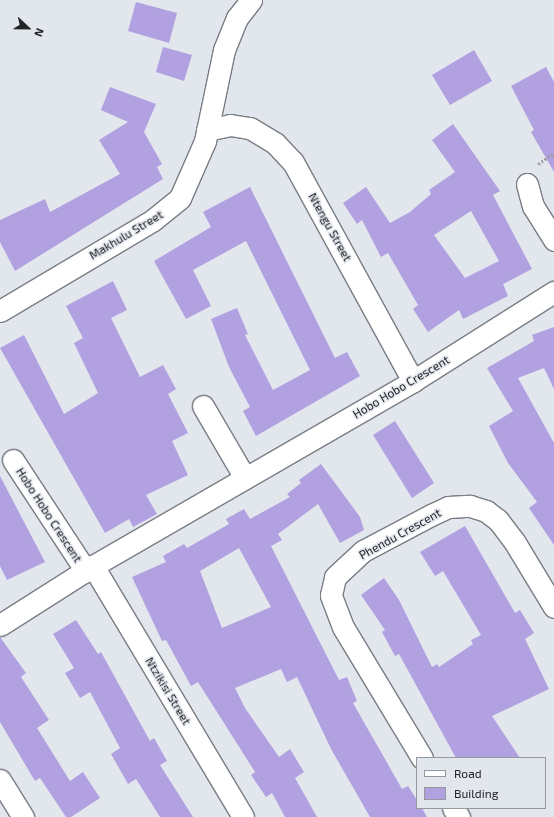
<!DOCTYPE html>
<style>
body{margin:0}
#map{position:relative;width:554px;height:817px;overflow:hidden;background:#e2e6ed;font-family:"Exo 2",sans-serif}
div>[style]{position:absolute}
[style*='--x']{left:calc(var(--x)*1px);top:calc(var(--y)*1px);width:calc(var(--w)*1px);rotate:calc(var(--a)*1deg)}
.building>*{inset:0;background:#b2a1e1}
.path>*{height:2.5px;margin-top:-1.25px;transform-origin:0;background:repeating-linear-gradient(90deg,#989ca1 0 2px,transparent 0 4px)}
.roads{filter:drop-shadow(1px 0 #797d83) drop-shadow(-1px 0 #797d83) drop-shadow(0 1px #797d83) drop-shadow(0 -1px #797d83)}
.street>*{height:21px;margin:-10.5px;padding:0 10.5px;transform-origin:10.5px;border-radius:10.5px;background:#fff}
span{translate:-50% -50%;white-space:nowrap;text-align:center;line-height:1.15;-webkit-text-stroke:3px #e2e6ed;paint-order:stroke}
.street-label{font-size:12px;color:#222426}
.legend{position:absolute;left:416px;top:757px;width:130px;height:52px;box-sizing:border-box;background:#e2e6ed;border:1px solid #95989d;margin:0;padding:5px 7px;list-style:none;font-size:12px;color:#222426}
.legend li{display:flex;align-items:center;gap:8px;height:20px}
.legend b{width:20px;border:1px solid #95989d}
.north{position:absolute;left:8px;top:8px;width:40px;height:40px;-webkit-text-stroke:3px #e2e6ed;paint-order:stroke;rotate:112deg;font-size:11px;font-weight:700;line-height:16px;text-align:center;color:#222426}
.north::after{content:'';display:block;margin:auto;width:14px;height:18px;background:#222426;clip-path:polygon(50% 0,100% 100%,50% 72%,0 100%)}
</style>
<div id="map">
<div class="building">
<i style="clip-path:polygon(136px 2px,177px 13px,169px 43px,128px 31px)"></i>
<i style="clip-path:polygon(163px 47px,192px 55px,184px 81px,156px 72px)"></i>
<i style="clip-path:polygon(474px 50px,492px 81px,450px 105px,432px 75px)"></i>
<i style="clip-path:polygon(546px 67px,554px 82px,554px 172px,531px 132px,534px 130px,511px 86px)"></i>
<i style="clip-path:polygon(110px 87px,156px 104px,144px 132px,162px 164px,157px 167px,163px 179px,15px 271px,0 242px,0 220px,45px 199px,50px 212px,120px 174px,99px 140px,128px 122px,101px 110px)"></i>
<i style="clip-path:polygon(evenodd,453px 124px,500px 191px,493px 195px,532px 269px,503px 284px,508px 296px,463px 319px,459px 310px,428px 332px,413px 309px,418px 305px,388px 253px,381px 257px,362px 220px,357px 224px,343px 203px,366px 187px,390px 223px,410px 212px,431px 194px,429px 190px,455px 172px,432px 140px,453px 124px,471px 211px,499px 261px,465px 278px,434px 235px,471px 211px)"></i>
<i style="clip-path:polygon(250px 187px,335px 358px,347px 352px,360px 376px,256px 436px,243px 411px,250px 407px,229px 367px,211px 319px,237px 308px,248px 334px,245px 335px,273px 390px,310px 370px,246px 241px,193px 270px,211px 306px,186px 319px,154px 261px,211px 227px,203px 212px)"></i>
<i style="clip-path:polygon(113px 281px,127px 310px,111px 318px,140px 377px,163px 365px,176px 389px,168px 394px,188px 433px,172px 441px,188px 475px,146px 495px,157px 514px,133px 527px,129px 519px,105px 533px,0 348px,24px 335px,64px 414px,98px 393px,74px 343px,83px 338px,66px 306px)"></i>
<i style="clip-path:polygon(554px 327px,554px 389px,544px 368px,518px 378px,554px 443px,554px 545px,529px 508px,537px 502px,508px 463px,489px 426px,513px 411px,487px 368px,534px 341px,532px 335px)"></i>
<i style="clip-path:polygon(395px 421px,434px 483px,412px 498px,373px 435px)"></i>
<i style="clip-path:polygon(evenodd,321px 464px,360px 517px,364px 530px,340px 543px,318px 504px,278px 534px,282px 540px,271px 546px,339px 680px,347px 677px,357px 701px,353px 703px,402px 789px,408px 786px,417px 800px,417px 808px,422px 808px,427px 817px,370px 817px,331px 749px,297px 677px,287px 682px,281px 669px,235px 688px,245px 708px,279px 757px,290px 749px,304px 772px,295px 778px,317px 817px,285px 817px,272px 793px,266px 797px,251px 775px,255px 772px,198px 682px,191px 686px,166px 640px,162px 641px,132px 577px,166px 562px,163px 556px,184px 544px,187px 548px,229px 524px,226px 519px,244px 509px,250px 519px,290px 497px,287px 494px,301px 483px,299px 480px,321px 464px,239px 548px,271px 607px,222px 628px,200px 571px,239px 548px)"></i>
<i style="clip-path:polygon(0 476px,45px 562px,7px 580px,0 566px)"></i>
<i style="clip-path:polygon(465px 526px,515px 613px,520px 610px,534px 633px,525px 639px,549px 689px,492px 716px,520px 758px,456px 758px,399px 654px,395px 656px,382px 632px,385px 630px,361px 595px,384px 578px,399px 600px,432px 667px,437px 664px,439px 667px,473px 644px,471px 640px,481px 635px,443px 571px,435px 576px,420px 552px)"></i>
<i style="clip-path:polygon(76px 620px,98px 654px,101px 652px,150px 741px,154px 738px,167px 761px,160px 765px,193px 817px,160px 817px,136px 779px,128px 784px,111px 754px,120px 748px,90px 692px,80px 698px,65px 673px,74px 668px,53px 634px)"></i>
<i style="clip-path:polygon(0 637px,26px 673px,21px 677px,49px 720px,37px 728px,70px 781px,83px 772px,100px 798px,71px 817px,66px 817px,40px 778px,35px 781px,0 722px)"></i>
</div>
<div class="path">
<i style="--x:538;--y:164;--w:19;--a:-35"></i>
</div>
<div class="roads">
<div class="street">
<i style="--x:207;--y:130;--w:24;--a:-12"></i>
<i style="--x:230;--y:125;--w:20;--a:9"></i>
<i style="--x:250;--y:128;--w:29;--a:31"></i>
<i style="--x:275;--y:143;--w:26;--a:47"></i>
<i style="--x:293;--y:162;--w:250;--a:61.3"></i>
<i style="--x:527;--y:184;--w:23;--a:75"></i>
<i style="--x:533;--y:206;--w:40;--a:58"></i>
<i style="--x:0;--y:311;--w:178;--a:-30.7"></i>
<i style="--x:153;--y:220;--w:35;--a:-39"></i>
<i style="--x:180;--y:198;--w:62;--a:-66.3"></i>
<i style="--x:205;--y:141;--w:93;--a:-78.2"></i>
<i style="--x:224;--y:50;--w:35;--a:-68"></i>
<i style="--x:237;--y:18;--w:23;--a:-52"></i>
<i style="--x:203;--y:406;--w:83;--a:59.7"></i>
<i style="--x:13;--y:460;--w:133;--a:56.7"></i>
<i style="--x:93;--y:566;--w:292;--a:59.1"></i>
<i style="--x:0;--y:625;--w:110;--a:-32.4"></i>
<i style="--x:93;--y:566;--w:370;--a:-30"></i>
<i style="--x:413;--y:381;--w:167;--a:-32.3"></i>
<i style="--x:422;--y:758;--w:153;--a:-121.1"></i>
<i style="--x:343;--y:627;--w:34;--a:-111"></i>
<i style="--x:331;--y:595;--w:18;--a:-77"></i>
<i style="--x:335;--y:577;--w:38;--a:-43"></i>
<i style="--x:363;--y:551;--w:77;--a:-27.9"></i>
<i style="--x:431;--y:515;--w:19;--a:-25"></i>
<i style="--x:448;--y:507;--w:22;--a:-3"></i>
<i style="--x:470;--y:506;--w:17;--a:17"></i>
<i style="--x:486;--y:511;--w:15;--a:37"></i>
<i style="--x:498;--y:520;--w:26;--a:53"></i>
<i style="--x:514;--y:541;--w:77;--a:58.8"></i>
<i style="--x:0;--y:780;--w:44;--a:58.1"></i>
<i style="--x:453;--y:808;--w:11;--a:56"></i>
</div>
</div>
<div class="street-label">
<span style="left:330px;top:227px;rotate:61deg">Ntengu Street</span>
<span style="left:126px;top:235px;rotate:-31deg">Makhulu Street</span>
<span style="left:401px;top:387px;rotate:-31deg">Hobo Hobo Crescent</span>
<span style="left:49px;top:515px;rotate:57deg">Hobo Hobo Crescent</span>
<span style="left:400px;top:534px;rotate:-29deg">Phendu Crescent</span>
<span style="left:168px;top:691px;rotate:59deg">Ntzikisi Street</span>
</div>
<ul class="legend">
<li><b style="height:5px;background:#fff"></b>Road</li>
<li><b style="height:11px;background:#b2a1e1"></b>Building</li>
</ul>
<div class="north">N</div>
</div>
